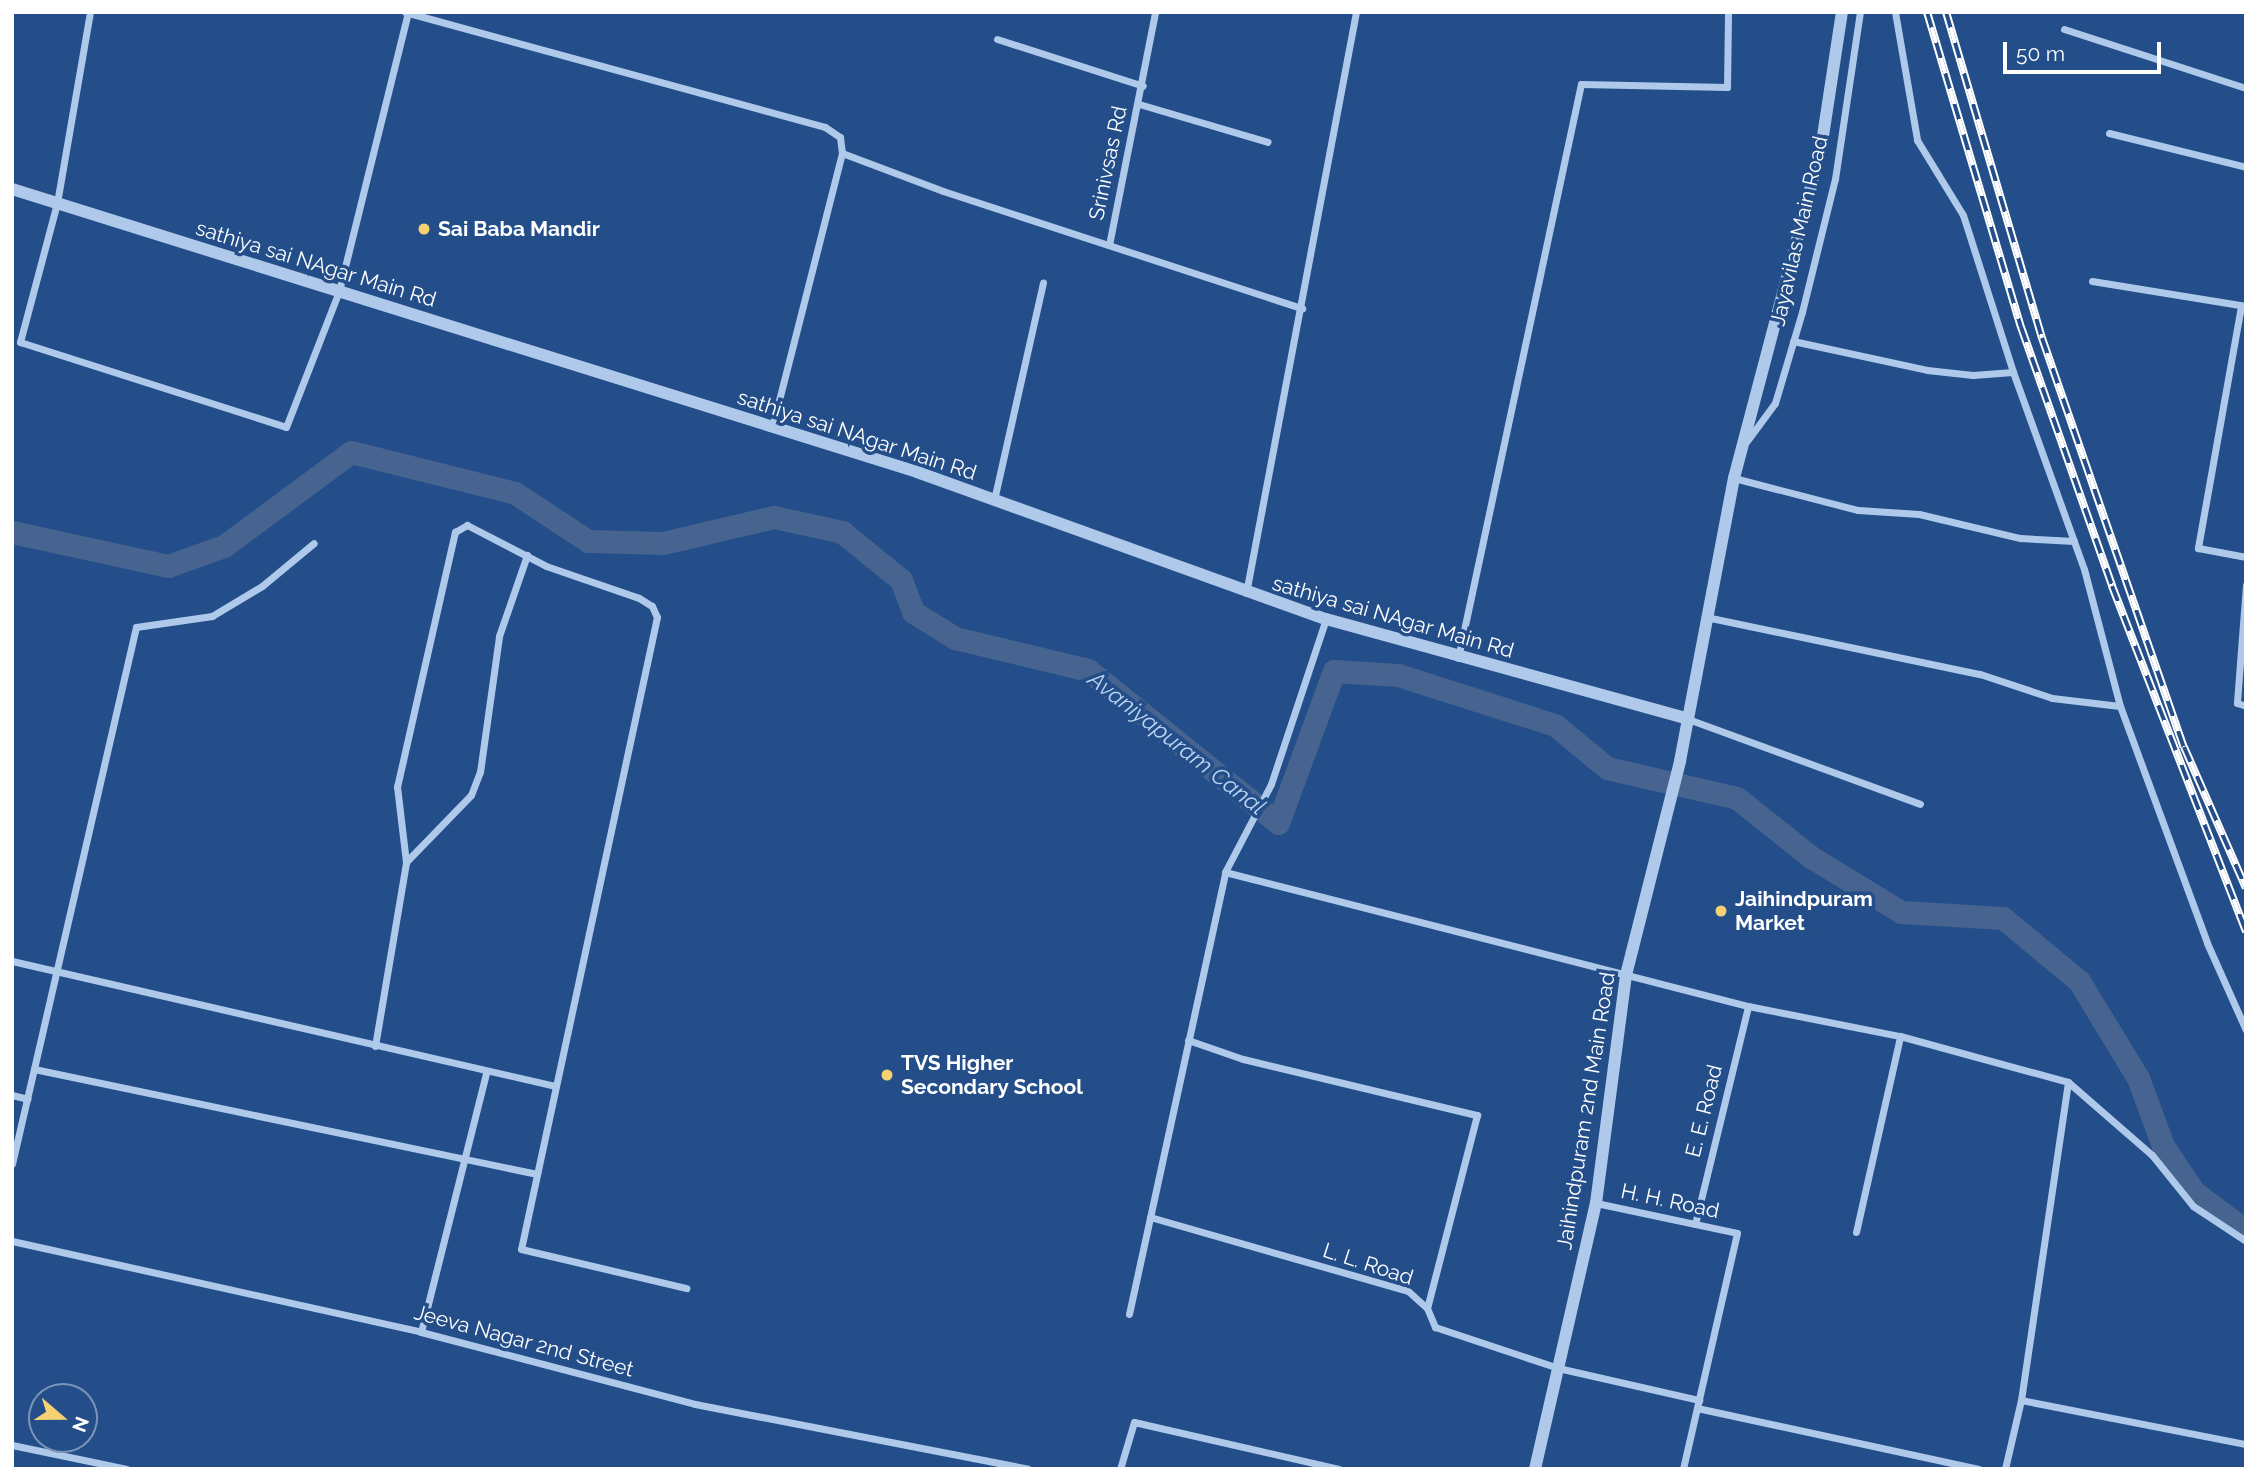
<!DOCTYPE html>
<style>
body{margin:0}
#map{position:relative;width:2258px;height:1481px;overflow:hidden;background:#234e89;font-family:Raleway,sans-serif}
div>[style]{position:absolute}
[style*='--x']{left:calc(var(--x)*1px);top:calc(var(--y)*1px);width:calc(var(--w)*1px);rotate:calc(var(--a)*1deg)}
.canal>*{height:23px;margin:-11.5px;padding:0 11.5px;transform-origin:11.5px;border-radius:11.5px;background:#46648f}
.minor>*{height:7px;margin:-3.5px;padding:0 3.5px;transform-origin:3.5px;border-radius:3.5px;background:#afc9ea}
.tertiary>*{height:12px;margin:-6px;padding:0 6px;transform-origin:6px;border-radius:6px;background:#afc9ea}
.rail>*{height:8px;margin-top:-4px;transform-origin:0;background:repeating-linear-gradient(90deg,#234e89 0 16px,#fff 0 32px);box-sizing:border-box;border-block:2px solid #fff}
.dots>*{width:19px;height:19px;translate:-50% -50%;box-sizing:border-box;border:4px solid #234e89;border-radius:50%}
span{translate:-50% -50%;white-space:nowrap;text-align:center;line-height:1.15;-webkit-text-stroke:7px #234e89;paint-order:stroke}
.street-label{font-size:21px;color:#fff}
.poi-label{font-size:21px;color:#fff;font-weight:700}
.left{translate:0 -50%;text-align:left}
.water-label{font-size:23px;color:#bbd3f1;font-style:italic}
.frame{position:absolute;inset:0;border:14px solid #fff;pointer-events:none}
.north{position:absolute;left:28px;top:1383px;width:70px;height:70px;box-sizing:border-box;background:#234e89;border:2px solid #7b95b8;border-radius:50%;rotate:110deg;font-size:19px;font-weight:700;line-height:28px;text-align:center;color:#fff}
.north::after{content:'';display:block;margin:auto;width:24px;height:32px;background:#f5d172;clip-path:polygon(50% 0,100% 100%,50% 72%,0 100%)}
.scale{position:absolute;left:2003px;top:42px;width:158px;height:32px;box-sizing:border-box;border:4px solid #fff;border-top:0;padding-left:9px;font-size:21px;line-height:24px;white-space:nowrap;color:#fff;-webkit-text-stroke:5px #234e89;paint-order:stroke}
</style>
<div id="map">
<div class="canal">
<i style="--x:12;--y:532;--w:160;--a:12.3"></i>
<i style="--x:168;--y:566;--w:59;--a:-19.7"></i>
<i style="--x:224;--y:546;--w:158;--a:-36.5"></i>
<i style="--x:351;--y:452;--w:169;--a:14"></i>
<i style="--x:515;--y:493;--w:87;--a:33.3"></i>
<i style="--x:588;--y:541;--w:75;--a:1.5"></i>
<i style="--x:663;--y:543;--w:114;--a:-13.2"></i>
<i style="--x:774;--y:517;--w:70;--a:12.4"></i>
<i style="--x:842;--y:532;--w:76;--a:39.1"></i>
<i style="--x:901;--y:580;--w:34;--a:69"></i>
<i style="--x:913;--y:612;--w:49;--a:31.8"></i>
<i style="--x:955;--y:638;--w:137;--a:13.5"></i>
<i style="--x:1088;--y:670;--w:244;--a:38.8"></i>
<i style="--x:1278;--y:823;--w:162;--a:-69.8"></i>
<i style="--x:1334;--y:671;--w:64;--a:3.6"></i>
<i style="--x:1398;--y:675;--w:165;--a:17.7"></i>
<i style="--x:1555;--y:725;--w:67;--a:39.6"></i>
<i style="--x:1607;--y:768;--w:133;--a:13"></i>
<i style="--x:1737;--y:798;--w:95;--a:38.6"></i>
<i style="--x:1811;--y:857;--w:105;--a:31.4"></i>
<i style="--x:1901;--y:912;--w:102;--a:3.4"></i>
<i style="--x:2003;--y:918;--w:99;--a:39.7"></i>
<i style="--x:2079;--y:981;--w:114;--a:58.7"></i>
<i style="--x:2138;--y:1078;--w:72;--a:69.8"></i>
<i style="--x:2163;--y:1146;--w:55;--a:56"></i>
<i style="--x:2194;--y:1192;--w:65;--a:36.9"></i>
</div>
<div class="minor">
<i style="--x:90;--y:12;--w:194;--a:99.8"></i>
<i style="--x:57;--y:203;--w:144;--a:104.9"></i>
<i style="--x:20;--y:342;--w:279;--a:17.7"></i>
<i style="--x:286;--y:427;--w:146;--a:-68.7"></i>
<i style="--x:339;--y:291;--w:286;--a:-76.1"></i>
<i style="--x:405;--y:12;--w:435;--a:15.3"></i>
<i style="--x:825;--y:127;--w:18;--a:34"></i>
<i style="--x:840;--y:137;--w:16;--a:83"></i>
<i style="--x:842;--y:153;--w:283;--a:104.3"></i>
<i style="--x:1895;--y:12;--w:130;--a:80.2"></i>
<i style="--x:1917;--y:140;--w:88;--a:58.5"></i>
<i style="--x:1963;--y:215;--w:165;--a:72.3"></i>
<i style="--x:2013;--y:372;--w:209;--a:70.2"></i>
<i style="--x:2084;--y:569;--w:142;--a:75.3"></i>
<i style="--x:2120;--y:706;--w:252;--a:69.8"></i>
<i style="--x:2207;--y:943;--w:95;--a:65.9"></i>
<i style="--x:2064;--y:29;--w:191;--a:18"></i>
<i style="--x:997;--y:39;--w:153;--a:17.8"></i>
<i style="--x:1139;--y:104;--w:134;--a:16.4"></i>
<i style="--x:2109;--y:133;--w:141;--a:13.9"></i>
<i style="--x:842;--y:153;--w:108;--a:20.6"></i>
<i style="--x:943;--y:191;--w:378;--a:18.1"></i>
<i style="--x:1109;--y:245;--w:237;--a:-78.8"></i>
<i style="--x:2092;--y:281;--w:156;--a:9.2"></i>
<i style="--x:2241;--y:306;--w:246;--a:100.1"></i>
<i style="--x:2198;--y:548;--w:49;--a:10.6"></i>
<i style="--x:1793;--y:341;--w:137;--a:12.2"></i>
<i style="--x:1927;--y:370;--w:46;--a:6.2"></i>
<i style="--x:1973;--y:375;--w:40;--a:-4.3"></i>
<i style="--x:1747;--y:441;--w:47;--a:-53.6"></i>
<i style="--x:1775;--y:403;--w:95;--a:-73.5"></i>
<i style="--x:1802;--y:312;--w:137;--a:-76.1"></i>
<i style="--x:1835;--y:179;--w:169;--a:-81.5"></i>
<i style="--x:1734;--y:478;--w:128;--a:14.5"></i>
<i style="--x:1858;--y:510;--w:61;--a:3.8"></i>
<i style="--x:1919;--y:514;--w:104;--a:13.4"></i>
<i style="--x:2020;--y:538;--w:54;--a:3.2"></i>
<i style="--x:994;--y:500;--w:223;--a:-77.3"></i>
<i style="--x:2246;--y:585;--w:118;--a:94.4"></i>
<i style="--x:2237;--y:703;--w:9;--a:18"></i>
<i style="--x:1246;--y:593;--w:591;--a:-79.28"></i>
<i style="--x:1706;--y:617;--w:280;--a:11.8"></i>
<i style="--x:1980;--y:674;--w:76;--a:18.4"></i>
<i style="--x:2052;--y:698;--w:68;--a:6.7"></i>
<i style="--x:1458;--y:658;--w:587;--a:-77.91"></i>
<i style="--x:1581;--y:84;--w:146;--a:1.2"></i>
<i style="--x:1727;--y:87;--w:75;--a:-89.2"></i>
<i style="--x:1688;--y:719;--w:247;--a:20.1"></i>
<i style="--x:406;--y:862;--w:93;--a:-45.9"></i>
<i style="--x:471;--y:795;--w:25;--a:-69"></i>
<i style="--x:480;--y:772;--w:137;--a:-82"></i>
<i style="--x:499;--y:636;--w:86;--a:-70.9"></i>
<i style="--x:1225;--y:872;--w:540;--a:14.37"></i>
<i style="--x:1748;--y:1006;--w:155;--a:11.2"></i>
<i style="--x:1900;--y:1036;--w:174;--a:15.3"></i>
<i style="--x:2068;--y:1082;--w:321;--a:98.4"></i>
<i style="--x:2021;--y:1400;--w:71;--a:103.1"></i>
<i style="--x:12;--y:961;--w:557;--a:12.96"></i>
<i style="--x:1188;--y:1040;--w:58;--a:19.1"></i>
<i style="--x:1243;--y:1059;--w:241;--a:13.5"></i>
<i style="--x:1477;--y:1115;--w:199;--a:104.5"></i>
<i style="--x:375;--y:1046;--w:187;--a:-80.4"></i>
<i style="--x:406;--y:862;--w:76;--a:-96.8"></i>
<i style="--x:397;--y:787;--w:262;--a:-77.2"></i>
<i style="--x:455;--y:532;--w:14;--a:-30"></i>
<i style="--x:467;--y:525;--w:89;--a:27.4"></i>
<i style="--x:546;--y:566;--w:98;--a:19"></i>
<i style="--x:639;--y:598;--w:15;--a:32"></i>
<i style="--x:652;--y:606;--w:12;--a:66"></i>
<i style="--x:657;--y:617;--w:646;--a:102.14"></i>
<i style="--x:521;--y:1249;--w:170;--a:13.3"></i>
<i style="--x:34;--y:1069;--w:514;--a:11.79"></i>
<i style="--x:2068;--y:1082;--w:111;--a:41"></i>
<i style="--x:2152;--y:1155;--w:65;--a:51.2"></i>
<i style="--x:2193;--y:1206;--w:64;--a:33.4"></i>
<i style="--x:12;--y:1095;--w:16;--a:14"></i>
<i style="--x:12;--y:1164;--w:551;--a:-77"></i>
<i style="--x:136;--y:627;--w:77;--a:-8.2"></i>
<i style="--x:212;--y:616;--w:58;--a:-31"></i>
<i style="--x:262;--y:586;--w:67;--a:-39.6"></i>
<i style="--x:1596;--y:1203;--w:144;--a:12"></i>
<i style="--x:1737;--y:1233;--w:242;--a:102.9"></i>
<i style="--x:1150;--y:1217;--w:268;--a:16"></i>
<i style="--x:1408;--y:1291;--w:25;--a:42"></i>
<i style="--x:1427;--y:1308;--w:21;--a:67"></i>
<i style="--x:1435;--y:1327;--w:130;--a:18.4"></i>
<i style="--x:1558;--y:1368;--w:145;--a:12.8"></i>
<i style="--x:1695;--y:1224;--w:224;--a:-76.3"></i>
<i style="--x:1856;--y:1232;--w:201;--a:-77.3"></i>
<i style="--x:12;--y:1241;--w:419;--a:12.5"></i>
<i style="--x:421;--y:1332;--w:283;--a:14.7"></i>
<i style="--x:695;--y:1404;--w:339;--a:11"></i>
<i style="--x:1129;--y:1314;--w:452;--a:-77.7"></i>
<i style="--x:1225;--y:872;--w:99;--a:-62.4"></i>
<i style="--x:1271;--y:784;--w:174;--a:-71.6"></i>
<i style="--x:421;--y:1332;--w:267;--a:-75.9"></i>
<i style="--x:2021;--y:1400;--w:229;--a:11.1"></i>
<i style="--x:1697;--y:1408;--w:288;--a:12.2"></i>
<i style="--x:12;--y:1445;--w:117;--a:11.8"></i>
<i style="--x:1120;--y:1469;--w:49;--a:-73.4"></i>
<i style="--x:1134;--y:1422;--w:210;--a:12.9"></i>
</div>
<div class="tertiary">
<i style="--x:12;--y:189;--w:948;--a:17.36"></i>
<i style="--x:917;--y:472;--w:435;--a:19.8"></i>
<i style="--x:1326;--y:619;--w:376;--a:15.4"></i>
<i style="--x:1535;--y:1469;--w:273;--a:-77.1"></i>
<i style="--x:1596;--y:1203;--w:230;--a:-82.5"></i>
<i style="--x:1626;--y:975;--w:221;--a:-75.8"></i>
<i style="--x:1680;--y:761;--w:288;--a:-79.2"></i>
<i style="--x:1734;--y:478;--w:340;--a:-75.2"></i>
<i style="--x:1821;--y:149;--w:139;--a:-81.3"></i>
</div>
<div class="rail">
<i style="--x:1927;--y:12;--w:329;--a:73.4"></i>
<i style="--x:2021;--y:327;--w:275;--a:70.6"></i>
<i style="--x:2112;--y:586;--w:371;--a:68.8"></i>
<i style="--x:1946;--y:12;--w:340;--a:73.6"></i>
<i style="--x:2042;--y:338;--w:433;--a:70.9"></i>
<i style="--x:2184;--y:747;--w:154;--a:66.3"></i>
</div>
<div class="dots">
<i style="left:424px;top:229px;background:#f5d172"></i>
<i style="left:1721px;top:911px;background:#f5d172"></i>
<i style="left:887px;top:1075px;background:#f5d172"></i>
</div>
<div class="street-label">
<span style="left:1108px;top:163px;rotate:-78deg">Srinivsas Rd</span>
<span style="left:1799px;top:231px;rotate:-77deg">Jayavilas Main Road</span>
<span style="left:316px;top:264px;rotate:17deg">sathiya sai NAgar Main Rd</span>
<span style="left:857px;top:435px;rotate:18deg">sathiya sai NAgar Main Rd</span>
<span style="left:1393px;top:617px;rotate:16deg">sathiya sai NAgar Main Rd</span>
<span style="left:1586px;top:1111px;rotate:-81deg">Jaihindpuram 2nd Main Road</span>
<span style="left:1704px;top:1111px;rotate:-76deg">E. E. Road</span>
<span style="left:1670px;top:1201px;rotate:12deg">H. H. Road</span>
<span style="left:1368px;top:1264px;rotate:18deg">L. L. Road</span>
<span style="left:524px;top:1341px;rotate:15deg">Jeeva Nagar 2nd Street</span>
</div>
<div class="poi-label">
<span class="left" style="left:438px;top:229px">Sai Baba Mandir</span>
<span class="left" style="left:1735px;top:911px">Jaihindpuram<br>Market</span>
<span class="left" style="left:901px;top:1075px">TVS Higher<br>Secondary School</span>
</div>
<div class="water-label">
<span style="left:1177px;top:743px;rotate:38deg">Avaniyapuram Canal</span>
</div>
<div class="frame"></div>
<div class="north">N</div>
<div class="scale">50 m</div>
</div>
